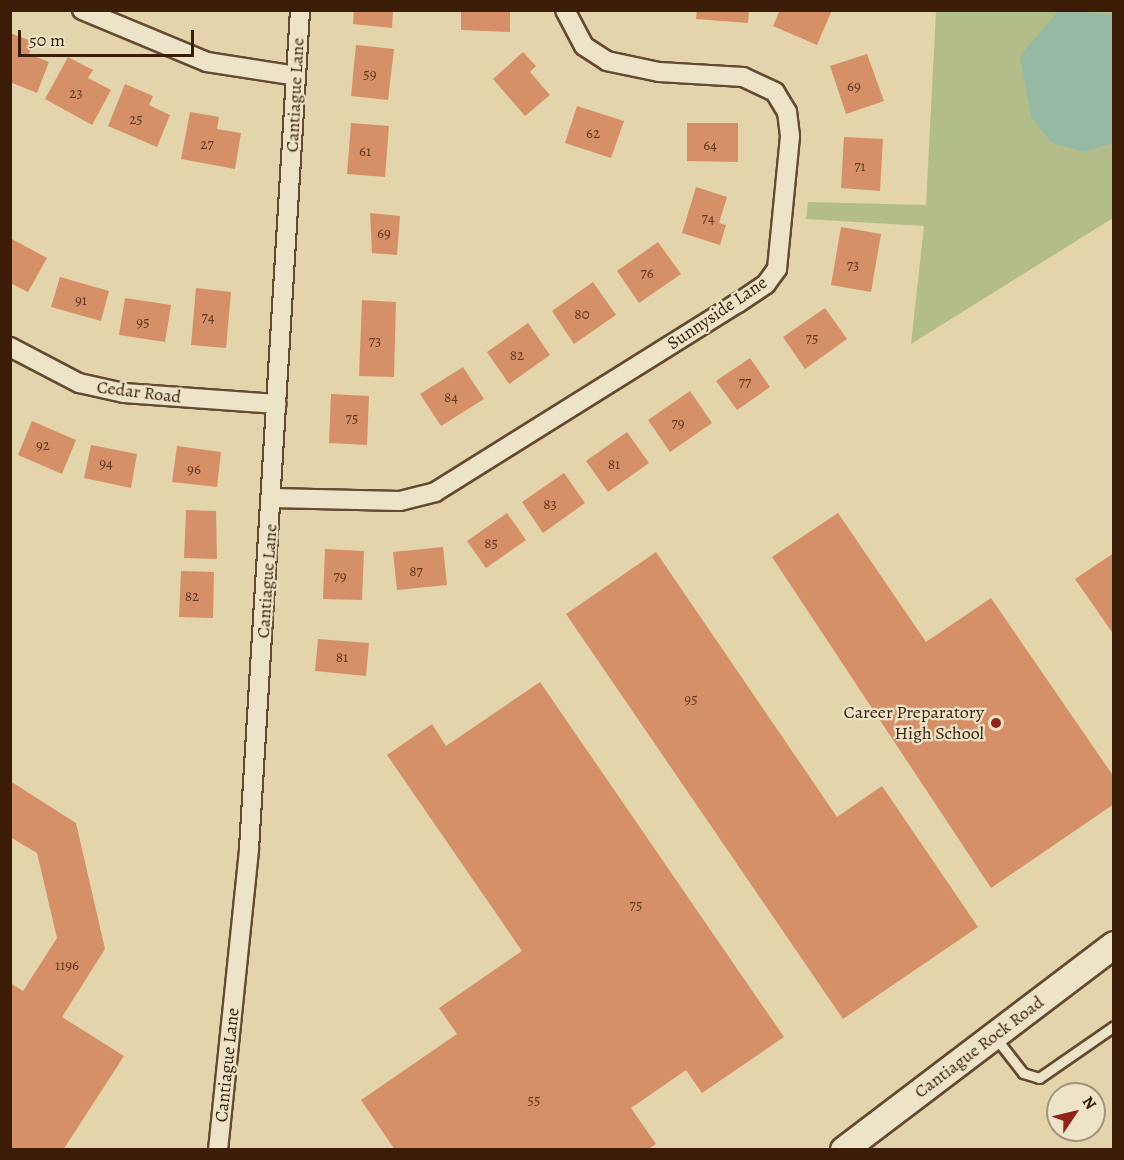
<!DOCTYPE html>
<style>
body{margin:0}
#map{position:relative;width:1124px;height:1160px;overflow:hidden;background:#e3d4ab;font-family:Alegreya,serif}
div>[style]{position:absolute}
[style*='--x']{left:calc(var(--x)*1px);top:calc(var(--y)*1px);width:calc(var(--w)*1px);rotate:calc(var(--a)*1deg)}
.green>*{inset:0;background:#b2bd8a}
.water>*{inset:0;background:#96b9a4}
.building>*{inset:0;background:#d69068}
.roads{filter:drop-shadow(2px 0 #644a30) drop-shadow(-2px 0 #644a30) drop-shadow(0 2px #644a30) drop-shadow(0 -2px #644a30)}
.lane>*{height:9px;margin:-4.5px;padding:0 4.5px;transform-origin:4.5px;border-radius:4.5px;background:#ede3c8}
.street>*{height:18px;margin:-9px;padding:0 9px;transform-origin:9px;border-radius:9px;background:#ede3c8}
.secondary>*{height:26px;margin:-13px;padding:0 13px;transform-origin:13px;border-radius:13px;background:#ede3c8}
.dots>*{width:16px;height:16px;translate:-50% -50%;box-sizing:border-box;border:3px solid #ede3c8;border-radius:50%}
span{translate:-50% -50%;white-space:nowrap;text-align:center;line-height:1.15;-webkit-text-stroke:4.5px #ede3c8;paint-order:stroke}
.number-label{font-size:15px;color:#61391f}
.number-label span{-webkit-text-stroke-width:0}
.street-label{font-size:18px;color:#3a1c07}
.poi-label{font-size:18px;color:#3a1c07}
.right{translate:-100% -50%;text-align:right}
.frame{position:absolute;inset:0;border:12px solid #3a1c07;pointer-events:none}
.north{position:absolute;left:1046px;top:1082px;width:60px;height:60px;box-sizing:border-box;background:#ede3c8;border:2px solid #a5937b;border-radius:50%;rotate:55deg;font-size:16px;font-weight:700;line-height:24px;text-align:center;color:#3a1c07}
.north::after{content:'';display:block;margin:auto;width:21px;height:27px;background:#8f2418;clip-path:polygon(50% 0,100% 100%,50% 72%,0 100%)}
.scale{position:absolute;left:18px;top:30px;width:176px;height:27px;box-sizing:border-box;border:3px solid #3a1c07;border-top:0;padding-left:8px;font-size:18px;line-height:21px;white-space:nowrap;color:#3a1c07;-webkit-text-stroke:4px #ede3c8;paint-order:stroke}
</style>
<div id="map">
<div class="green">
<i style="clip-path:polygon(936px 11px,1113px 11px,1113px 218px,911px 344px,924px 226px,806px 219px,808px 202px,926px 205px)"></i>
</div>
<div class="water">
<i style="clip-path:polygon(1059px 10px,1113px 15px,1113px 143px,1084px 152px,1052px 143px,1031px 117px,1020px 56px)"></i>
</div>
<div class="building">
<i style="clip-path:polygon(354px 10px,393px 10px,392px 28px,353px 24px)"></i>
<i style="clip-path:polygon(461px 10px,510px 10px,510px 32px,461px 30px)"></i>
<i style="clip-path:polygon(697px 10px,749px 10px,748px 23px,696px 19px)"></i>
<i style="clip-path:polygon(780px 10px,832px 10px,817px 45px,773px 26px)"></i>
<i style="clip-path:polygon(10px 33px,34px 42px,29px 54px,49px 62px,37px 93px,10px 82px)"></i>
<i style="clip-path:polygon(356px 45px,394px 49px,388px 100px,351px 96px)"></i>
<i style="clip-path:polygon(523px 52px,536px 66px,530px 72px,550px 95px,525px 116px,493px 79px)"></i>
<i style="clip-path:polygon(867px 54px,884px 101px,846px 114px,830px 66px)"></i>
<i style="clip-path:polygon(68px 57px,93px 70px,88px 78px,111px 90px,92px 125px,45px 99px)"></i>
<i style="clip-path:polygon(125px 84px,153px 96px,149px 105px,170px 115px,157px 147px,108px 126px)"></i>
<i style="clip-path:polygon(577px 106px,624px 121px,611px 158px,565px 143px)"></i>
<i style="clip-path:polygon(190px 112px,219px 117px,217px 129px,241px 133px,235px 169px,181px 159px)"></i>
<i style="clip-path:polygon(351px 123px,389px 126px,385px 177px,347px 174px)"></i>
<i style="clip-path:polygon(687px 123px,738px 123px,738px 162px,687px 161px)"></i>
<i style="clip-path:polygon(844px 137px,883px 139px,880px 191px,841px 188px)"></i>
<i style="clip-path:polygon(696px 187px,727px 197px,719px 223px,726px 225px,720px 245px,682px 233px)"></i>
<i style="clip-path:polygon(370px 213px,400px 216px,397px 255px,372px 253px)"></i>
<i style="clip-path:polygon(841px 227px,881px 234px,871px 292px,831px 285px)"></i>
<i style="clip-path:polygon(10px 238px,47px 258px,28px 292px,10px 283px)"></i>
<i style="clip-path:polygon(658px 242px,681px 274px,639px 303px,617px 271px)"></i>
<i style="clip-path:polygon(60px 277px,109px 291px,101px 321px,51px 307px)"></i>
<i style="clip-path:polygon(593px 282px,616px 315px,574px 344px,552px 311px)"></i>
<i style="clip-path:polygon(196px 288px,231px 292px,226px 348px,191px 345px)"></i>
<i style="clip-path:polygon(125px 298px,171px 305px,165px 342px,119px 335px)"></i>
<i style="clip-path:polygon(362px 300px,396px 302px,394px 377px,359px 376px)"></i>
<i style="clip-path:polygon(825px 308px,847px 339px,805px 369px,783px 337px)"></i>
<i style="clip-path:polygon(528px 323px,550px 355px,509px 384px,487px 352px)"></i>
<i style="clip-path:polygon(750px 358px,770px 387px,737px 410px,716px 381px)"></i>
<i style="clip-path:polygon(463px 367px,484px 399px,441px 426px,420px 394px)"></i>
<i style="clip-path:polygon(690px 391px,712px 423px,670px 452px,648px 420px)"></i>
<i style="clip-path:polygon(331px 394px,369px 396px,367px 445px,329px 443px)"></i>
<i style="clip-path:polygon(32px 421px,76px 440px,62px 474px,18px 455px)"></i>
<i style="clip-path:polygon(627px 432px,649px 463px,608px 492px,586px 461px)"></i>
<i style="clip-path:polygon(91px 445px,137px 454px,131px 488px,84px 478px)"></i>
<i style="clip-path:polygon(177px 446px,221px 452px,217px 487px,172px 482px)"></i>
<i style="clip-path:polygon(564px 473px,585px 503px,543px 533px,522px 502px)"></i>
<i style="clip-path:polygon(186px 510px,216px 511px,217px 559px,184px 558px)"></i>
<i style="clip-path:polygon(507px 513px,526px 540px,486px 568px,467px 541px)"></i>
<i style="clip-path:polygon(838px 513px,926px 642px,991px 598px,1114px 777px,1114px 804px,991px 888px,772px 557px)"></i>
<i style="clip-path:polygon(443px 547px,447px 585px,397px 590px,393px 552px)"></i>
<i style="clip-path:polygon(325px 549px,364px 551px,362px 600px,323px 599px)"></i>
<i style="clip-path:polygon(656px 552px,837px 817px,882px 786px,978px 927px,843px 1019px,566px 614px)"></i>
<i style="clip-path:polygon(1114px 553px,1114px 635px,1075px 579px)"></i>
<i style="clip-path:polygon(181px 571px,214px 572px,213px 618px,179px 617px)"></i>
<i style="clip-path:polygon(318px 639px,369px 643px,366px 676px,315px 671px)"></i>
<i style="clip-path:polygon(540px 682px,784px 1037px,702px 1093px,686px 1070px,631px 1108px,656px 1144px,647px 1150px,395px 1150px,361px 1100px,457px 1034px,439px 1008px,522px 951px,387px 755px,432px 724px,446px 746px)"></i>
<i style="clip-path:polygon(10px 781px,76px 823px,105px 949px,62px 1017px,124px 1056px,63px 1150px,10px 1150px,10px 983px,23px 991px,57px 938px,37px 853px,10px 837px)"></i>
</div>
<div class="roads">
<div class="lane">
<i style="--x:995;--y:1037;--w:46;--a:52.1"></i>
<i style="--x:1023;--y:1073;--w:17;--a:17"></i>
<i style="--x:1039;--y:1078;--w:91;--a:-34.7"></i>
</div>
<div class="street">
<i style="--x:82;--y:10;--w:135;--a:22.6"></i>
<i style="--x:207;--y:62;--w:90;--a:8.9"></i>
<i style="--x:10;--y:347;--w:78;--a:27.6"></i>
<i style="--x:79;--y:383;--w:46;--a:12.5"></i>
<i style="--x:124;--y:393;--w:153;--a:4.1"></i>
<i style="--x:272;--y:498;--w:128;--a:1.3"></i>
<i style="--x:400;--y:501;--w:36;--a:-14"></i>
<i style="--x:435;--y:492;--w:357;--a:-32"></i>
<i style="--x:738;--y:303;--w:34;--a:-34"></i>
<i style="--x:766;--y:284;--w:19;--a:-54"></i>
<i style="--x:777;--y:269;--w:134;--a:-84.4"></i>
<i style="--x:790;--y:136;--w:24;--a:-97"></i>
<i style="--x:787;--y:112;--w:23;--a:-121"></i>
<i style="--x:775;--y:92;--w:35;--a:-155"></i>
<i style="--x:743;--y:77;--w:84;--a:-176.6"></i>
<i style="--x:659;--y:72;--w:53;--a:-168.1"></i>
<i style="--x:607;--y:61;--w:27;--a:-147"></i>
<i style="--x:584;--y:46;--w:41;--a:-117.8"></i>
<i style="--x:218;--y:1150;--w:303;--a:-84.1"></i>
<i style="--x:249;--y:849;--w:841;--a:-86.52"></i>
</div>
<div class="secondary">
<i style="--x:844;--y:1150;--w:339;--a:-37.2"></i>
</div>
</div>
<div class="dots">
<i style="left:996px;top:723px;background:#8f2418"></i>
</div>
<div class="number-label">
<span style="left:370px;top:75px">59</span>
<span style="left:854px;top:87px">69</span>
<span style="left:76px;top:94px">23</span>
<span style="left:136px;top:120px">25</span>
<span style="left:593px;top:134px">62</span>
<span style="left:207px;top:145px">27</span>
<span style="left:710px;top:146px">64</span>
<span style="left:365px;top:152px">61</span>
<span style="left:860px;top:167px">71</span>
<span style="left:708px;top:219px">74</span>
<span style="left:384px;top:234px">69</span>
<span style="left:853px;top:266px">73</span>
<span style="left:647px;top:274px">76</span>
<span style="left:81px;top:301px">91</span>
<span style="left:582px;top:315px">80</span>
<span style="left:208px;top:318px">74</span>
<span style="left:143px;top:323px">95</span>
<span style="left:812px;top:339px">75</span>
<span style="left:375px;top:342px">73</span>
<span style="left:517px;top:356px">82</span>
<span style="left:745px;top:383px">77</span>
<span style="left:451px;top:398px">84</span>
<span style="left:352px;top:419px">75</span>
<span style="left:678px;top:424px">79</span>
<span style="left:43px;top:446px">92</span>
<span style="left:106px;top:464px">94</span>
<span style="left:614px;top:465px">81</span>
<span style="left:194px;top:470px">96</span>
<span style="left:550px;top:505px">83</span>
<span style="left:491px;top:544px">85</span>
<span style="left:416px;top:572px">87</span>
<span style="left:340px;top:577px">79</span>
<span style="left:192px;top:597px">82</span>
<span style="left:342px;top:658px">81</span>
<span style="left:691px;top:700px">95</span>
<span style="left:636px;top:906px">75</span>
<span style="left:67px;top:966px">1196</span>
<span style="left:534px;top:1101px">55</span>
</div>
<div class="street-label">
<span style="left:295px;top:95px;rotate:-87deg">Cantiague Lane</span>
<span style="left:717px;top:313px;rotate:-34deg">Sunnyside Lane</span>
<span style="left:139px;top:392px;rotate:7deg">Cedar Road</span>
<span style="left:267px;top:581px;rotate:-86deg">Cantiague Lane</span>
<span style="left:979px;top:1047px;rotate:-37deg">Cantiague Rock Road</span>
<span style="left:227px;top:1065px;rotate:-84deg">Cantiague Lane</span>
</div>
<div class="poi-label">
<span class="right" style="left:984px;top:723px">Career Preparatory<br>High School</span>
</div>
<div class="frame"></div>
<div class="north">N</div>
<div class="scale">50 m</div>
</div>
